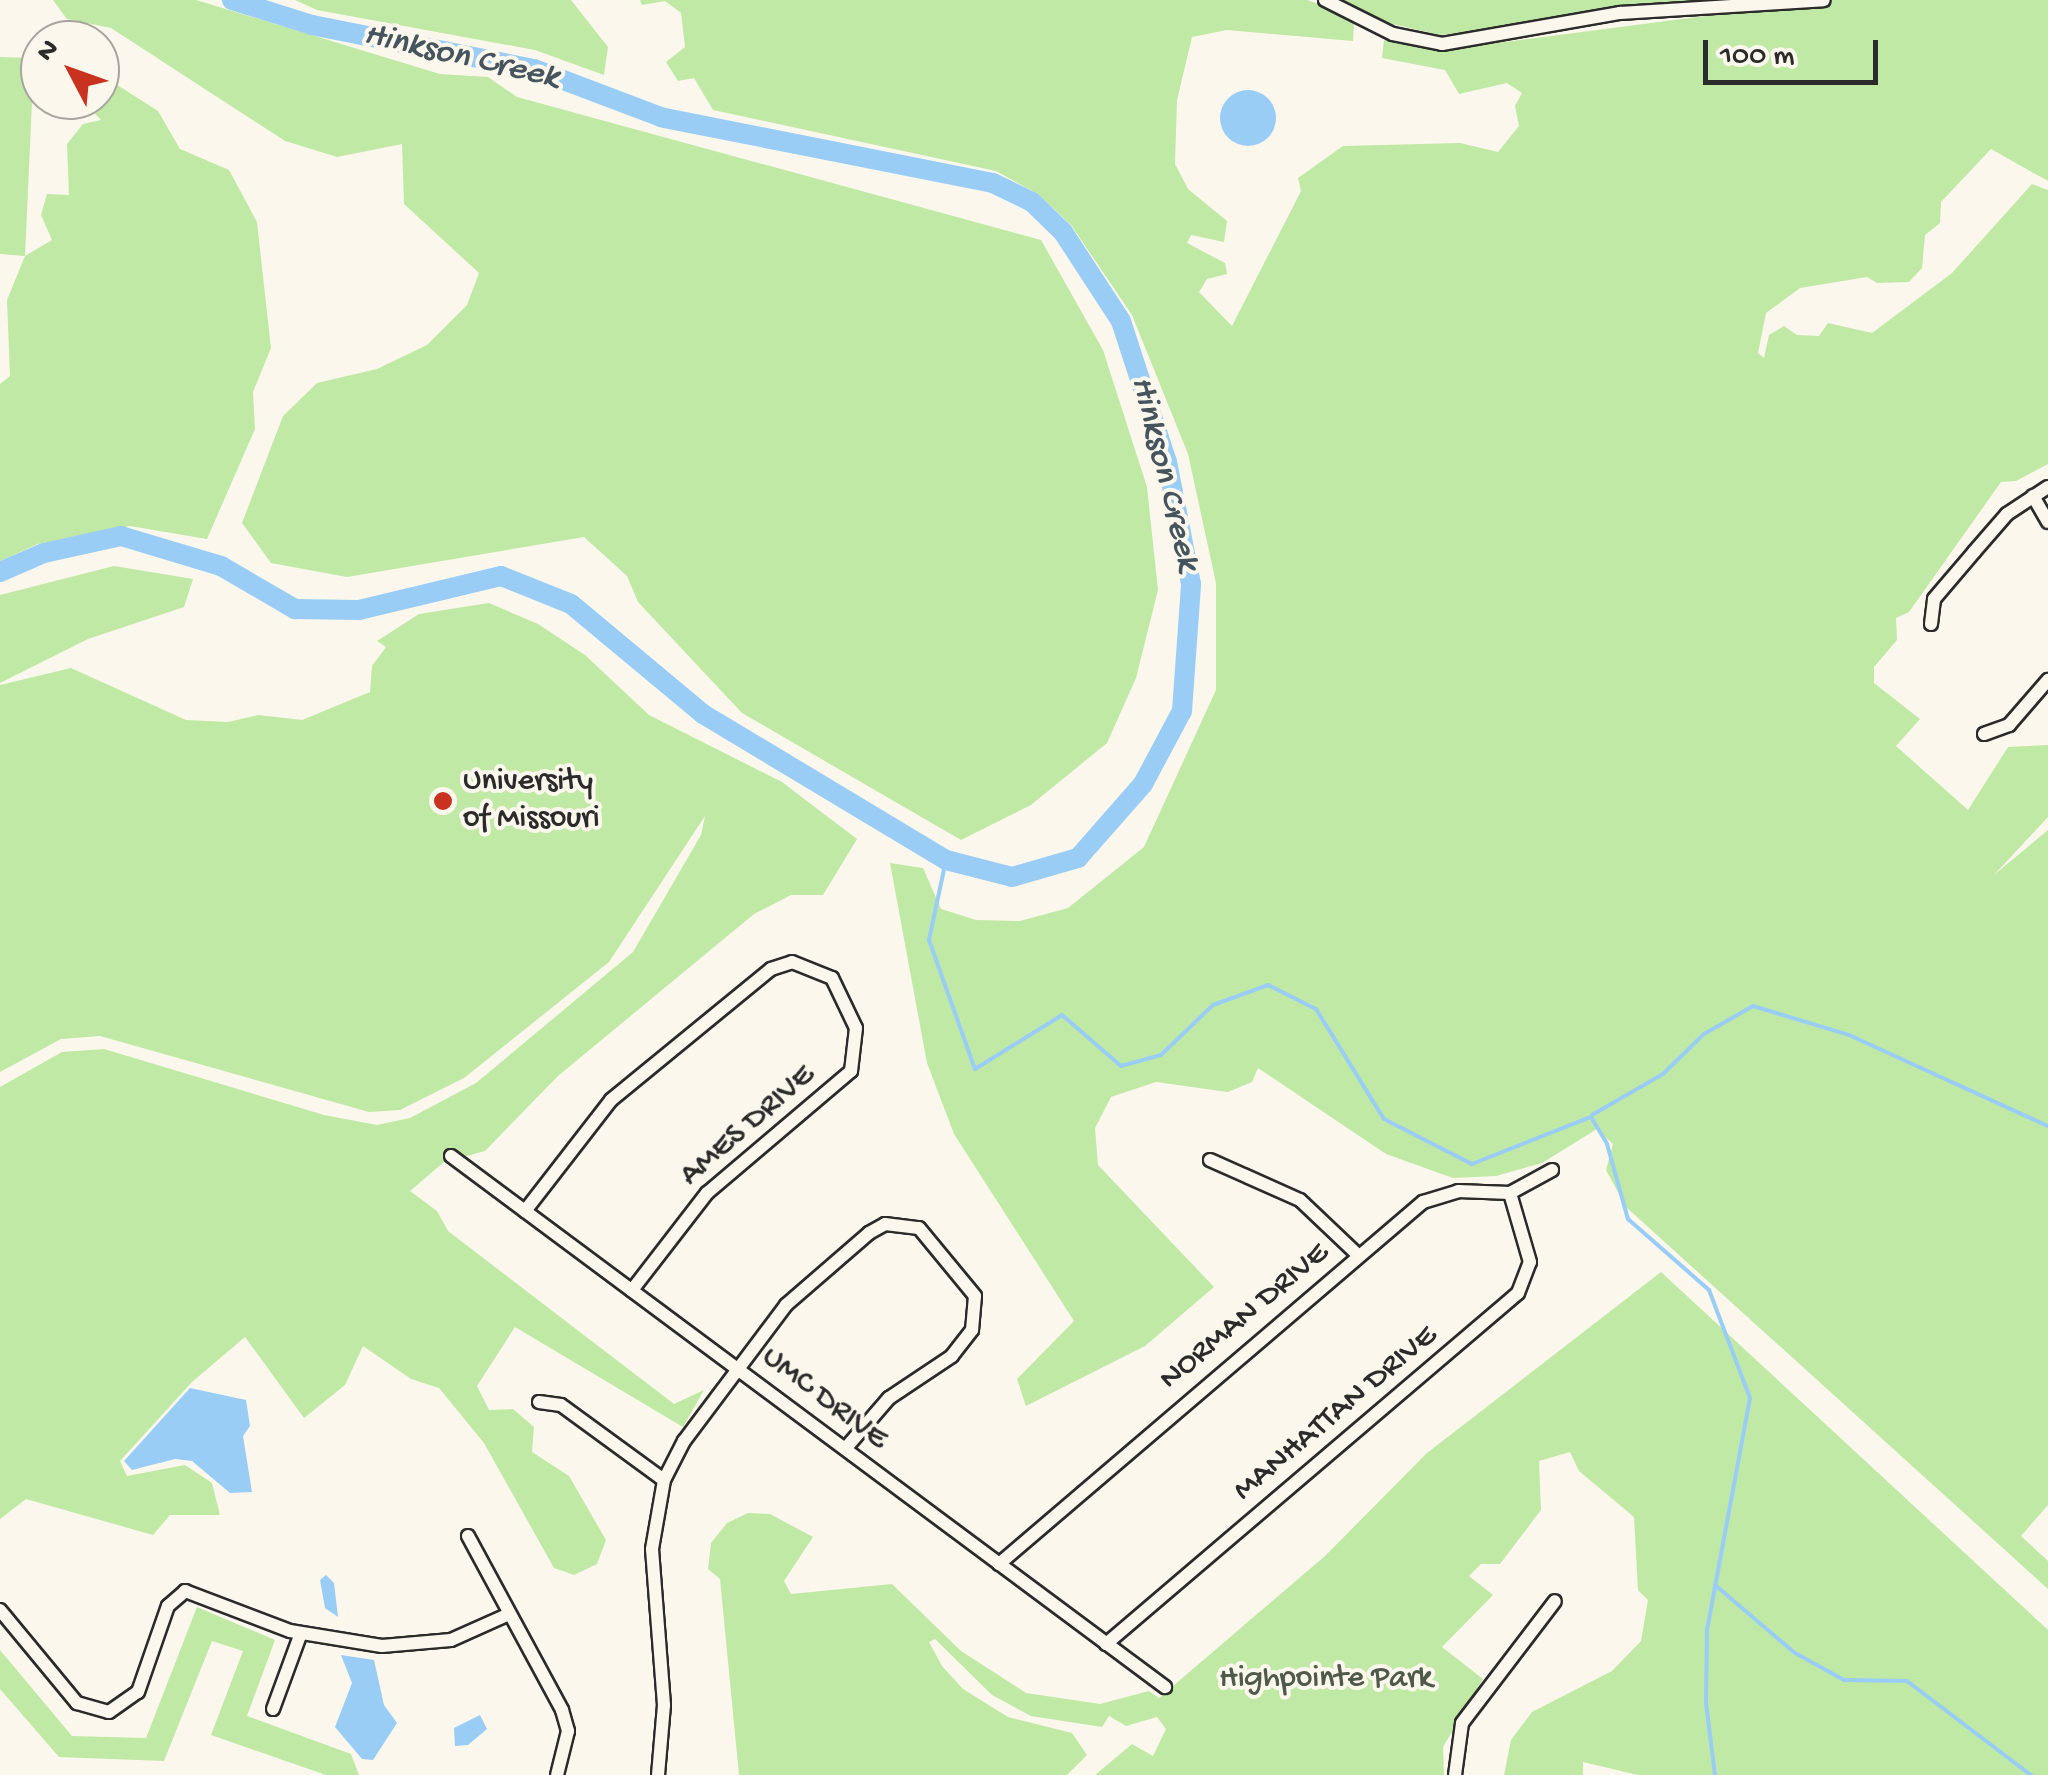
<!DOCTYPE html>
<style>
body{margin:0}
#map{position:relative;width:2048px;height:1775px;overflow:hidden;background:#fbf7ec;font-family:"Gochi Hand",sans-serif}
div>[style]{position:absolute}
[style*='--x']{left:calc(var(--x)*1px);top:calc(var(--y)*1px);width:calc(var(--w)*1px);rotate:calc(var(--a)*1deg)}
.green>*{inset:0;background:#c0e9a5}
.water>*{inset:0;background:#99cdf6}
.round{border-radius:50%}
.stream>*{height:4px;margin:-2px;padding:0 2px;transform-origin:2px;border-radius:2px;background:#99cdf6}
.river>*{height:20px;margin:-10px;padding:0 10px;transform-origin:10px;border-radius:10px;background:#99cdf6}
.roads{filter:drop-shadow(2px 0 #2b2b2b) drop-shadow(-2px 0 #2b2b2b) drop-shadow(0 2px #2b2b2b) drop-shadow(0 -2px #2b2b2b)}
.minor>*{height:12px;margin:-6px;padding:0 6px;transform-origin:6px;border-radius:6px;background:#fbf7ec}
.dots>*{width:28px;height:28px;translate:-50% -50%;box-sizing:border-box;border:5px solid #fbf7ec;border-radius:50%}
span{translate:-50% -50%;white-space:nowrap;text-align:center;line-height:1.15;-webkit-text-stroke:8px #fbf7ec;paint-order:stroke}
.poi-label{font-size:32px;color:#2b2b2b}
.left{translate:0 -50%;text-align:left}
.street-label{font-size:32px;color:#2b2b2b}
.park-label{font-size:32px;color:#505a4a}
.water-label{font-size:35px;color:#46545e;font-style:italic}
.north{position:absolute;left:20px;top:20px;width:100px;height:100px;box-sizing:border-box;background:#fbf7ec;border:2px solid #a8a59f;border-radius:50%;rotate:311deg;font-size:28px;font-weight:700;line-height:40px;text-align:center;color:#2b2b2b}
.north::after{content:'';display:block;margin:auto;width:35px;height:45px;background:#c8321e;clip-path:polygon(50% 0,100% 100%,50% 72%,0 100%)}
.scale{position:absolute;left:1703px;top:40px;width:175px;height:45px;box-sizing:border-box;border:5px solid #2b2b2b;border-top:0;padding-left:12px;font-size:30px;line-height:35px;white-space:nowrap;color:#2b2b2b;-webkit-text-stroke:8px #fbf7ec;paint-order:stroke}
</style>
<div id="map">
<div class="green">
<i style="clip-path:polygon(53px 0,196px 0,440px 74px,488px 77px,517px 97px,1041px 240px,1103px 350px,1147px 487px,1158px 590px,1136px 678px,1107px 743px,1031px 805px,961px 840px,742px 713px,638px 602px,627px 576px,584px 537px,347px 577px,271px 563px,242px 523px,283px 416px,317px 383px,377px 369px,427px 345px,467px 305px,479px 273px,404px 204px,402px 144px,337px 157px,285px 141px,111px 28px,67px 19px)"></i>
<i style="clip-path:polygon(295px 0,571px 0,608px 47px,604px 75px,535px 50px,317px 10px)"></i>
<i style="clip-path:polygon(640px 0,1307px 0,1347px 14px,1354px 24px,1353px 41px,1227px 30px,1192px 37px,1177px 100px,1175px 164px,1188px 189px,1227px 221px,1224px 242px,1191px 235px,1187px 243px,1225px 263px,1227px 274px,1207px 279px,1199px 292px,1232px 326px,1301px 191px,1298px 178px,1343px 146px,1460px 143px,1498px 152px,1519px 126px,1515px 106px,1522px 93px,1507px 83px,1459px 94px,1445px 70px,1382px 58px,1384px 40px,1436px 51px,1827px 0,2048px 0,2048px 181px,1991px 149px,1941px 202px,1940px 223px,1925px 235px,1922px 268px,1909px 282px,1877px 283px,1867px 277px,1800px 288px,1766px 313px,1758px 353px,1764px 358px,1769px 335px,1784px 326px,1797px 335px,1819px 336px,1828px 323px,1872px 333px,1952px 273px,2032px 184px,2048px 190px,2048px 464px,2016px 481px,2001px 482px,1909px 612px,1896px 618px,1897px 640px,1874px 667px,1874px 683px,1920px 719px,1896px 746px,1968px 810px,2008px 747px,2048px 745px,2048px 817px,1994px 875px,2048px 830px,2048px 1505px,2021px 1536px,2048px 1561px,2048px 1589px,1626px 1207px,1606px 1170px,1613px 1144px,1597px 1129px,1542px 1163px,1496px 1176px,1453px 1178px,1386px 1154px,1258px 1068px,1252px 1082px,1228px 1092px,1156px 1082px,1111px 1097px,1095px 1128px,1098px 1165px,1214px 1287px,1145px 1346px,1026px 1406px,1017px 1379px,1074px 1321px,954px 1134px,927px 1063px,890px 863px,923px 868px,941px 909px,976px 920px,1020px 921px,1068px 908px,1144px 847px,1216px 690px,1216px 583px,1188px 454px,1132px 315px,1071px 225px,1038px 194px,996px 171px,713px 110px,694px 78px,678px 81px,666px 62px,685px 47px,681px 13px,665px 1px,642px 5px)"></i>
<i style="clip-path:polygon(1331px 0,1711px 0,1440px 35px,1367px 18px)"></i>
<i style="clip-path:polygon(0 57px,34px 58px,25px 256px,52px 240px,41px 215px,47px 194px,69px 195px,67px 144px,83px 124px,101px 120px,82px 100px,100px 100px,100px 74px,158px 111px,180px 149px,229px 170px,257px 222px,271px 348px,253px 392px,255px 429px,207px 539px,130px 526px,38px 544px,0 561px,0 384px,10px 376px,7px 300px,25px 256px,0 254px)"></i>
<i style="clip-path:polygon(114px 566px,193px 579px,184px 607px,88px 639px,0 683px,0 595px)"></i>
<i style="clip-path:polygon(489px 603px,538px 624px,585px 655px,649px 715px,782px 782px,857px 839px,823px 895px,791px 895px,754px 914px,558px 1076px,485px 1151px,444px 1162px,410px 1191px,437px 1211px,448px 1231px,674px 1404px,704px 1390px,683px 1427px,515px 1327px,477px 1386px,489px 1410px,513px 1409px,534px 1427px,532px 1452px,569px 1476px,606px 1540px,597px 1564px,574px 1575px,554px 1568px,484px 1443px,439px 1388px,411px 1379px,363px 1346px,345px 1385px,304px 1418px,245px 1337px,192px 1382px,120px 1461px,127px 1476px,185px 1465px,212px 1483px,220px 1515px,170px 1515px,153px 1535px,26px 1499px,0 1519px,0 1087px,62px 1052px,104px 1049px,324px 1115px,377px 1125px,410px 1118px,476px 1083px,633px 952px,701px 835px,705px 816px,609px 962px,464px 1078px,400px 1110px,369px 1112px,100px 1036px,61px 1039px,0 1072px,0 685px,71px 668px,186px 720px,228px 722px,258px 715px,302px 720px,370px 692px,372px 666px,386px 647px,377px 641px,419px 614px)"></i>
<i style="clip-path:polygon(1661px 1272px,2048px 1630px,2048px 1775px,1638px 1775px,1583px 1762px,1583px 1775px,1504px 1775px,1511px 1740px,1532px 1712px,1612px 1671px,1641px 1641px,1648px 1600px,1638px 1590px,1634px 1517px,1579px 1471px,1570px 1452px,1539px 1461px,1541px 1510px,1500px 1564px,1481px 1564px,1469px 1576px,1493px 1595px,1442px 1647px,1483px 1679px,1443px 1747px,1444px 1775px,1095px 1775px,1132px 1744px,1153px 1756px,1166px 1729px,1157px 1717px,1126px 1726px,1109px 1716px,1102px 1727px,1031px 1716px,992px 1695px,935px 1639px,929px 1642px,942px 1666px,963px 1689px,1008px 1717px,1072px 1733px,1087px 1755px,1067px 1775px,739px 1775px,720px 1579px,708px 1569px,711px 1543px,727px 1523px,748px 1513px,770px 1514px,813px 1537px,784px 1581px,791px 1594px,892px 1584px,961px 1651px,1026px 1693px,1100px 1704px,1149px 1691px,1159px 1698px,1325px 1556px,1427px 1453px)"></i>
<i style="clip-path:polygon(197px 1607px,275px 1640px,247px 1716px,351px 1754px,359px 1775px,326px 1775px,211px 1735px,243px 1651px,212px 1641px,164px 1761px,59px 1757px,0 1689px,0 1650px,72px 1736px,146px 1738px)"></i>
</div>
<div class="water">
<i class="round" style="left:1220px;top:90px;width:56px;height:56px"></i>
<i style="clip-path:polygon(190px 1388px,246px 1400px,250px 1426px,243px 1436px,252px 1492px,230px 1493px,192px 1461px,175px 1459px,132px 1470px,124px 1461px)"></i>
<i style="clip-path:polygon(326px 1575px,334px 1583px,338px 1617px,325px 1608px,320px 1580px)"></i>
<i style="clip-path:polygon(341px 1655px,374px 1660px,384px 1705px,397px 1723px,373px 1760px,362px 1759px,335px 1727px,352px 1683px)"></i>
<i style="clip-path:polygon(480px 1715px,487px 1729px,468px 1745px,455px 1746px,454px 1728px)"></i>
</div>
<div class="stream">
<i style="--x:946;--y:860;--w:82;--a:102"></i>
<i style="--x:929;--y:940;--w:137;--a:70.4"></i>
<i style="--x:975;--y:1069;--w:102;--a:-31.8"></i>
<i style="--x:1062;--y:1015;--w:78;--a:40.8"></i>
<i style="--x:1121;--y:1066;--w:41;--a:-15.4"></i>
<i style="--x:1161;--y:1055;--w:72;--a:-43.9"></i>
<i style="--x:1213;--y:1005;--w:59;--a:-20"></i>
<i style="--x:1268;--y:985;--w:54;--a:26.6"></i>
<i style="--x:1316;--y:1009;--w:129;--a:58.3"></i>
<i style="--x:1384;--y:1119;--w:99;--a:27.1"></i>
<i style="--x:1472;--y:1164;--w:128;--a:-21.6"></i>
<i style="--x:1591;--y:1117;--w:31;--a:59"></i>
<i style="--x:1607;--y:1144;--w:78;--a:74.4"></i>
<i style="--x:1628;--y:1219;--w:108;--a:41.2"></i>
<i style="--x:1709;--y:1290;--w:116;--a:69.2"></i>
<i style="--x:1750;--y:1398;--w:235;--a:100.5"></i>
<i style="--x:1707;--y:1629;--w:74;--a:90.8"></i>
<i style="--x:1706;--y:1703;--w:73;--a:82.9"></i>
<i style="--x:1592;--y:1115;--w:82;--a:-30"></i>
<i style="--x:1663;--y:1074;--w:57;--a:-44.3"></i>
<i style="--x:1704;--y:1034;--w:56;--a:-29.7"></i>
<i style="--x:1753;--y:1006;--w:100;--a:16.8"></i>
<i style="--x:1849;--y:1035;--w:219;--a:24.6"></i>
<i style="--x:1715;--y:1585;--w:105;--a:40.4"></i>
<i style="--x:1795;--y:1653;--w:56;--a:28.9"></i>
<i style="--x:1844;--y:1680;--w:63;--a:0.9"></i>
<i style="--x:1907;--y:1681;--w:156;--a:37.2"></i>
</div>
<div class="river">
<i style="--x:0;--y:572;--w:48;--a:-23.4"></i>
<i style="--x:44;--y:553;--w:79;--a:-12.4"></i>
<i style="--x:121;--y:536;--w:104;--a:16.7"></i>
<i style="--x:221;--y:566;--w:86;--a:30.2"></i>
<i style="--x:295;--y:609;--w:64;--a:0.9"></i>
<i style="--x:359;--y:610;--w:146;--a:-13.5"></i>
<i style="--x:501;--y:576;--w:75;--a:21.8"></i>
<i style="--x:571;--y:604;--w:172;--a:39.8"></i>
<i style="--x:703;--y:714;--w:283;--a:31"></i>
<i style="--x:946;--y:860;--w:68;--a:14.4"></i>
<i style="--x:1012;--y:877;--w:69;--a:-16.1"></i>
<i style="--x:1078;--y:858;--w:98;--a:-48.7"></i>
<i style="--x:1143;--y:784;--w:83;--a:-61.9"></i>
<i style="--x:1182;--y:711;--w:127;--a:-85.9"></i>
<i style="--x:1191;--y:584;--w:124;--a:-101.1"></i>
<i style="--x:1167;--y:462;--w:148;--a:-108.1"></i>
<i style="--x:1121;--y:321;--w:106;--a:-123.1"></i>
<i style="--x:1063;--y:232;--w:43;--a:-135.9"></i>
<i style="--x:1032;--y:202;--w:43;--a:-154"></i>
<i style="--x:993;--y:183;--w:338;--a:-168.8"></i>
<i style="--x:661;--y:117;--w:136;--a:-159.3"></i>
<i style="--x:534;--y:69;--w:226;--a:-168.8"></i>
<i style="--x:312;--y:25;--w:84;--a:-162.6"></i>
</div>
<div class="roads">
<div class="minor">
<i style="--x:1325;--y:0;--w:76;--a:26.6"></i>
<i style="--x:1393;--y:34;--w:50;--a:11.5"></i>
<i style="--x:1442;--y:44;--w:181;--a:-9.9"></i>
<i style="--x:1620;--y:13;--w:204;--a:-3.6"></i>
<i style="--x:2033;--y:496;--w:30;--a:60"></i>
<i style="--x:1931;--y:624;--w:25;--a:-83"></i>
<i style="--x:1934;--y:599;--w:62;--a:-49.6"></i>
<i style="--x:1974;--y:552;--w:50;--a:-49"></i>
<i style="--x:2007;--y:514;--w:49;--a:-33.4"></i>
<i style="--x:1984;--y:734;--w:27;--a:-20"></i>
<i style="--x:2009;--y:725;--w:60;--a:-49.1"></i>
<i style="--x:451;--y:1156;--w:890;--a:36.64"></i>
<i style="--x:1210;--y:1160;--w:98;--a:24"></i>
<i style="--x:1300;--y:1200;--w:81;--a:43.5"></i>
<i style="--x:525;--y:1211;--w:140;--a:-52.2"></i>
<i style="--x:611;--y:1100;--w:207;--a:-39.3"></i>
<i style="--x:771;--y:969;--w:22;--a:-18"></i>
<i style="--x:792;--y:962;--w:43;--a:21.8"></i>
<i style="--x:832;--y:978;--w:55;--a:64.4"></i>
<i style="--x:856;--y:1028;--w:43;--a:96.6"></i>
<i style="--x:851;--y:1071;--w:189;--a:139.7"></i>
<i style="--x:707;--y:1193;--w:123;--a:127.7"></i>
<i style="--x:539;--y:1402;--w:22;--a:8"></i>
<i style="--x:561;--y:1405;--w:127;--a:36.1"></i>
<i style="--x:468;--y:1536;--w:198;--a:61.6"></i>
<i style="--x:562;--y:1710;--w:22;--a:74"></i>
<i style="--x:568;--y:1731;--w:45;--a:104"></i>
<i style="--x:999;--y:1564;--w:558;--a:-40.49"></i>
<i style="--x:1423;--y:1202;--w:37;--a:-17"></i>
<i style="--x:1458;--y:1191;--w:52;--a:2.2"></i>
<i style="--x:1510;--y:1193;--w:48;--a:-28.7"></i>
<i style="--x:0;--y:1610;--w:121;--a:50.4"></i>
<i style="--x:77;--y:1703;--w:33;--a:16"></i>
<i style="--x:109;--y:1712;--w:35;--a:-35"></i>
<i style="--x:138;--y:1692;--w:91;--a:-70.8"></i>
<i style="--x:168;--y:1606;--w:23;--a:-41"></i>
<i style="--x:185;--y:1591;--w:112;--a:20.9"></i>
<i style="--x:290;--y:1631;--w:93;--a:9.3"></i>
<i style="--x:382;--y:1646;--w:69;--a:-5"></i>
<i style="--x:451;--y:1640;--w:64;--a:-24.1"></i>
<i style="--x:1106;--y:1644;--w:541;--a:-40.43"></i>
<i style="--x:1518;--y:1293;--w:33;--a:-69"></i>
<i style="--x:1530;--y:1262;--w:72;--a:-106.2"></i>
<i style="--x:273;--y:1709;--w:81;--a:-69.8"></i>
<i style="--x:658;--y:1775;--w:70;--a:-85.1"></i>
<i style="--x:664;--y:1705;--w:156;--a:-94.4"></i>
<i style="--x:652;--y:1549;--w:70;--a:-80.1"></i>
<i style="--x:664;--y:1480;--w:44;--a:-62.9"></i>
<i style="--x:684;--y:1441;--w:170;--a:-53.1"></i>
<i style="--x:786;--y:1305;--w:110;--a:-40.9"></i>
<i style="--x:869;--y:1233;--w:18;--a:-29"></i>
<i style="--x:885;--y:1224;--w:34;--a:7"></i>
<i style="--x:919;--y:1228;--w:88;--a:50.5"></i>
<i style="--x:975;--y:1296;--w:34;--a:95"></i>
<i style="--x:972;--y:1330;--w:33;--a:128"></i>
<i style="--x:952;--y:1356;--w:76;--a:146.3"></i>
<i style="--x:889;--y:1398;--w:67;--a:130.8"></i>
<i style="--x:1455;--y:1775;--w:52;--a:-82.3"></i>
<i style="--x:1462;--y:1723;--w:153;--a:-52.7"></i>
</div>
</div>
<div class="dots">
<i style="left:443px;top:801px;background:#c8321e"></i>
</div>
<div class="poi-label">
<span class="left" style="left:463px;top:801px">University<br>of Missouri</span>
</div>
<div class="street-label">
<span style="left:748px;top:1126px;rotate:-41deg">AMES DRIVE</span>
<span style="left:1245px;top:1317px;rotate:-40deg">NORMAN DRIVE</span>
<span style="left:824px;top:1399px;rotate:37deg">UMC DRIVE</span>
<span style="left:1336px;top:1414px;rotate:-40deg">MANHATTAN DRIVE</span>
</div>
<div class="park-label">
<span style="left:1326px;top:1679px">Highpointe Park</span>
</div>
<div class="water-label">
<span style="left:461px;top:58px;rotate:13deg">Hinkson Creek</span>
<span style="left:1163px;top:474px;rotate:76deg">Hinkson Creek</span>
</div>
<div class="north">N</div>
<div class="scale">100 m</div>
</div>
